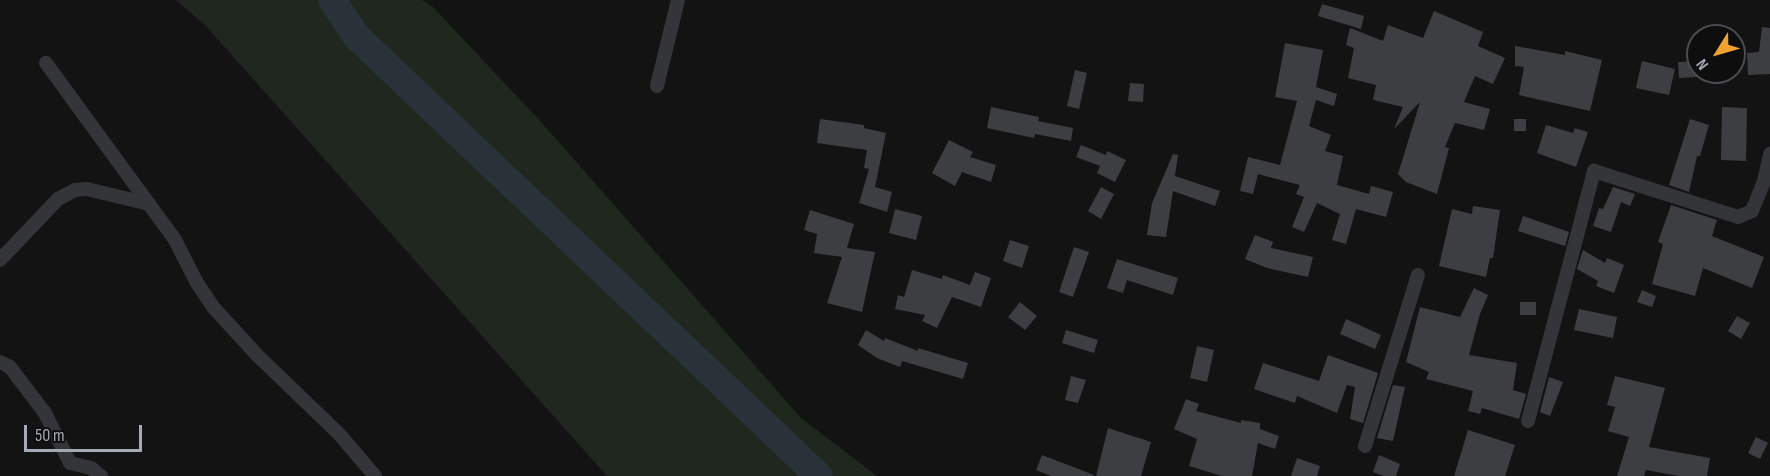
<!DOCTYPE html>
<style>
body{margin:0}
#map{position:relative;width:1770px;height:476px;overflow:hidden;background:#131314;font-family:"Sofia Sans Condensed",sans-serif}
div>[style]{position:absolute}
[style*='--x']{left:calc(var(--x)*1px);top:calc(var(--y)*1px);width:calc(var(--w)*1px);rotate:calc(var(--a)*1deg)}
.green>*{inset:0;background:#1f271f}
.river>*{height:28px;margin:-14px;padding:0 14px;transform-origin:14px;border-radius:14px;background:#293238}
.building>*{inset:0;background:#3d3e41}
.street>*{height:14px;margin:-7px;padding:0 7px;transform-origin:7px;border-radius:7px;background:#343539}
span{translate:-50% -50%;white-space:nowrap;text-align:center;line-height:1.15;-webkit-text-stroke:4.5px #0e0e0f;paint-order:stroke}
.north{position:absolute;left:1686px;top:24px;width:60px;height:60px;box-sizing:border-box;background:#0e0e0f;border:2px solid #4a4c51;border-radius:50%;rotate:233deg;font-size:16px;font-weight:700;line-height:24px;text-align:center;color:#a4aab5}
.north::after{content:'';display:block;margin:auto;width:21px;height:27px;background:#f0a32e;clip-path:polygon(50% 0,100% 100%,50% 72%,0 100%)}
.scale{position:absolute;left:24px;top:425px;width:118px;height:27px;box-sizing:border-box;border:3px solid #a4aab5;border-top:0;padding-left:8px;font-size:18px;line-height:21px;white-space:nowrap;color:#a4aab5;-webkit-text-stroke:4px #0e0e0f;paint-order:stroke}
</style>
<div id="map">
<div class="green">
<i style="clip-path:polygon(176px 0,422px 0,433px 7px,543px 124px,801px 418px,877px 476px,607px 476px,205px 25px)"></i>
</div>
<div class="river">
<i style="--x:332;--y:0;--w:45;--a:56"></i>
<i style="--x:357;--y:37;--w:637;--a:43.54"></i>
</div>
<div class="building">
<i style="clip-path:polygon(1322px 4px,1364px 16px,1361px 29px,1318px 16px)"></i>
<i style="clip-path:polygon(1434px 11px,1483px 32px,1478px 46px,1505px 58px,1493px 84px,1475px 76px,1464px 102px,1490px 109px,1484px 130px,1455px 123px,1445px 147px,1449px 148px,1437px 194px,1406px 182px,1398px 174px,1420px 102px,1394px 129px,1403px 107px,1373px 100px,1376px 85px,1348px 78px,1354px 48px,1346px 45px,1350px 28px,1383px 41px,1388px 25px,1423px 38px)"></i>
<i style="clip-path:polygon(1762px 27px,1770px 28px,1770px 74px,1748px 75px,1747px 53px,1759px 52px)"></i>
<i style="clip-path:polygon(1285px 43px,1323px 50px,1316px 87px,1337px 94px,1334px 106px,1316px 100px,1309px 126px,1331px 135px,1325px 151px,1343px 156px,1337px 185px,1369px 194px,1371px 186px,1393px 192px,1386px 217px,1356px 209px,1346px 244px,1332px 240px,1340px 214px,1317px 203px,1304px 232px,1292px 227px,1304px 197px,1296px 194px,1300px 185px,1258px 174px,1253px 194px,1240px 191px,1248px 157px,1280px 165px,1297px 101px,1275px 97px)"></i>
<i style="clip-path:polygon(1515px 46px,1565px 55px,1565px 51px,1602px 60px,1590px 111px,1519px 95px,1524px 67px,1515px 66px)"></i>
<i style="clip-path:polygon(1642px 61px,1675px 69px,1669px 95px,1636px 88px)"></i>
<i style="clip-path:polygon(1698px 61px,1698px 77px,1679px 78px,1678px 62px)"></i>
<i style="clip-path:polygon(1075px 70px,1087px 73px,1079px 109px,1067px 106px)"></i>
<i style="clip-path:polygon(1130px 83px,1144px 84px,1143px 102px,1128px 101px)"></i>
<i style="clip-path:polygon(991px 107px,1039px 117px,1038px 121px,1073px 128px,1071px 141px,1035px 134px,1034px 138px,987px 128px)"></i>
<i style="clip-path:polygon(1722px 107px,1747px 108px,1746px 161px,1721px 160px)"></i>
<i style="clip-path:polygon(820px 119px,864px 125px,864px 128px,886px 133px,875px 187px,892px 192px,887px 212px,859px 203px,869px 169px,864px 168px,867px 150px,817px 143px)"></i>
<i style="clip-path:polygon(1514px 119px,1526px 119px,1526px 131px,1514px 131px)"></i>
<i style="clip-path:polygon(1690px 119px,1709px 125px,1700px 156px,1697px 156px,1689px 192px,1669px 185px)"></i>
<i style="clip-path:polygon(1546px 125px,1573px 133px,1575px 128px,1588px 132px,1576px 167px,1537px 153px)"></i>
<i style="clip-path:polygon(949px 140px,973px 152px,970px 157px,996px 165px,991px 182px,962px 172px,955px 186px,932px 173px)"></i>
<i style="clip-path:polygon(1081px 145px,1106px 155px,1107px 151px,1126px 160px,1115px 182px,1097px 173px,1100px 166px,1076px 157px)"></i>
<i style="clip-path:polygon(1173px 154px,1178px 155px,1175px 176px,1220px 191px,1215px 206px,1173px 191px,1166px 237px,1147px 235px,1152px 203px)"></i>
<i style="clip-path:polygon(1101px 187px,1114px 194px,1101px 219px,1088px 211px)"></i>
<i style="clip-path:polygon(1613px 187px,1635px 194px,1630px 206px,1621px 202px,1611px 232px,1593px 226px,1599px 208px,1603px 209px)"></i>
<i style="clip-path:polygon(1671px 205px,1717px 220px,1712px 236px,1764px 257px,1752px 288px,1703px 268px,1695px 296px,1652px 284px,1663px 244px,1658px 242px)"></i>
<i style="clip-path:polygon(1473px 206px,1500px 210px,1493px 258px,1490px 258px,1486px 277px,1439px 266px,1452px 209px,1472px 214px)"></i>
<i style="clip-path:polygon(895px 209px,922px 216px,916px 240px,889px 233px)"></i>
<i style="clip-path:polygon(810px 210px,854px 224px,847px 248px,875px 252px,862px 312px,827px 303px,842px 257px,814px 253px,817px 234px,804px 230px)"></i>
<i style="clip-path:polygon(1523px 216px,1569px 232px,1565px 246px,1518px 231px)"></i>
<i style="clip-path:polygon(1255px 235px,1273px 242px,1271px 248px,1313px 257px,1308px 277px,1267px 268px,1245px 259px)"></i>
<i style="clip-path:polygon(1010px 240px,1029px 246px,1022px 268px,1003px 261px)"></i>
<i style="clip-path:polygon(1074px 247px,1089px 252px,1073px 297px,1059px 292px)"></i>
<i style="clip-path:polygon(1583px 250px,1605px 263px,1607px 258px,1624px 265px,1614px 293px,1596px 286px,1598px 281px,1577px 269px)"></i>
<i style="clip-path:polygon(1117px 259px,1178px 278px,1173px 295px,1127px 280px,1123px 293px,1107px 288px)"></i>
<i style="clip-path:polygon(912px 270px,942px 279px,943px 275px,970px 285px,975px 272px,991px 278px,981px 307px,952px 297px,937px 328px,922px 321px,925px 315px,895px 309px,898px 295px,904px 297px)"></i>
<i style="clip-path:polygon(1474px 288px,1488px 295px,1480px 314px,1469px 355px,1517px 363px,1513px 390px,1526px 394px,1519px 419px,1482px 408px,1480px 414px,1468px 411px,1473px 391px,1426px 379px,1429px 372px,1406px 362px,1420px 307px,1460px 317px)"></i>
<i style="clip-path:polygon(1642px 290px,1656px 296px,1652px 307px,1637px 302px)"></i>
<i style="clip-path:polygon(1020px 302px,1037px 316px,1025px 330px,1008px 317px)"></i>
<i style="clip-path:polygon(1520px 302px,1536px 302px,1536px 315px,1520px 315px)"></i>
<i style="clip-path:polygon(1579px 309px,1617px 317px,1613px 338px,1574px 330px)"></i>
<i style="clip-path:polygon(1737px 316px,1750px 323px,1741px 339px,1728px 331px)"></i>
<i style="clip-path:polygon(1346px 319px,1381px 335px,1375px 349px,1340px 334px)"></i>
<i style="clip-path:polygon(866px 330px,884px 341px,885px 338px,918px 351px,918px 348px,968px 363px,963px 379px,902px 361px,900px 367px,877px 358px,858px 345px)"></i>
<i style="clip-path:polygon(1066px 330px,1098px 340px,1094px 353px,1062px 343px)"></i>
<i style="clip-path:polygon(1197px 346px,1214px 350px,1207px 382px,1190px 378px)"></i>
<i style="clip-path:polygon(1328px 355px,1378px 373px,1363px 423px,1350px 419px,1355px 387px,1347px 385px,1337px 413px,1297px 396px,1295px 403px,1254px 389px,1263px 363px,1319px 381px)"></i>
<i style="clip-path:polygon(1071px 376px,1086px 380px,1078px 403px,1065px 400px)"></i>
<i style="clip-path:polygon(1615px 376px,1665px 388px,1649px 447px,1710px 458px,1707px 476px,1679px 476px,1646px 470px,1644px 476px,1617px 476px,1629px 437px,1608px 431px,1615px 407px,1607px 405px)"></i>
<i style="clip-path:polygon(1549px 377px,1563px 382px,1550px 416px,1540px 412px)"></i>
<i style="clip-path:polygon(1393px 385px,1405px 387px,1393px 441px,1377px 438px)"></i>
<i style="clip-path:polygon(1186px 399px,1199px 404px,1196px 411px,1241px 423px,1241px 420px,1260px 423px,1260px 429px,1279px 436px,1275px 449px,1258px 443px,1252px 476px,1222px 476px,1189px 466px,1197px 439px,1174px 429px)"></i>
<i style="clip-path:polygon(1108px 428px,1151px 442px,1141px 476px,1096px 476px)"></i>
<i style="clip-path:polygon(1468px 430px,1515px 445px,1505px 476px,1454px 476px)"></i>
<i style="clip-path:polygon(1756px 437px,1768px 443px,1760px 459px,1748px 453px)"></i>
<i style="clip-path:polygon(1042px 455px,1094px 475px,1093px 476px,1051px 476px,1036px 470px)"></i>
<i style="clip-path:polygon(1379px 455px,1400px 464px,1396px 476px,1384px 476px,1373px 472px)"></i>
<i style="clip-path:polygon(1297px 458px,1320px 466px,1317px 476px,1291px 476px)"></i>
</div>
<div class="street">
<i style="--x:46;--y:63;--w:219;--a:53.9"></i>
<i style="--x:175;--y:240;--w:48;--a:62.9"></i>
<i style="--x:197;--y:283;--w:30;--a:56"></i>
<i style="--x:214;--y:308;--w:64;--a:47.5"></i>
<i style="--x:257;--y:355;--w:115;--a:43.9"></i>
<i style="--x:340;--y:435;--w:54;--a:49.5"></i>
<i style="--x:657;--y:86;--w:89;--a:-76.3"></i>
<i style="--x:0;--y:260;--w:84;--a:-46.4"></i>
<i style="--x:58;--y:199;--w:19;--a:-28"></i>
<i style="--x:75;--y:190;--w:12;--a:-5"></i>
<i style="--x:87;--y:189;--w:64;--a:13.6"></i>
<i style="--x:0;--y:362;--w:11;--a:27"></i>
<i style="--x:10;--y:367;--w:58;--a:52.7"></i>
<i style="--x:45;--y:413;--w:56;--a:63.4"></i>
<i style="--x:70;--y:463;--w:22;--a:13"></i>
<i style="--x:91;--y:468;--w:13;--a:39"></i>
<i style="--x:1528;--y:421;--w:259;--a:-75.2"></i>
<i style="--x:1594;--y:171;--w:151;--a:17.7"></i>
<i style="--x:1738;--y:217;--w:15;--a:-23"></i>
<i style="--x:1752;--y:211;--w:32;--a:-68"></i>
<i style="--x:1764;--y:181;--w:28;--a:-77"></i>
<i style="--x:1365;--y:446;--w:179;--a:-72.8"></i>
</div>
<div class="north">N</div>
<div class="scale">50 m</div>
</div>
